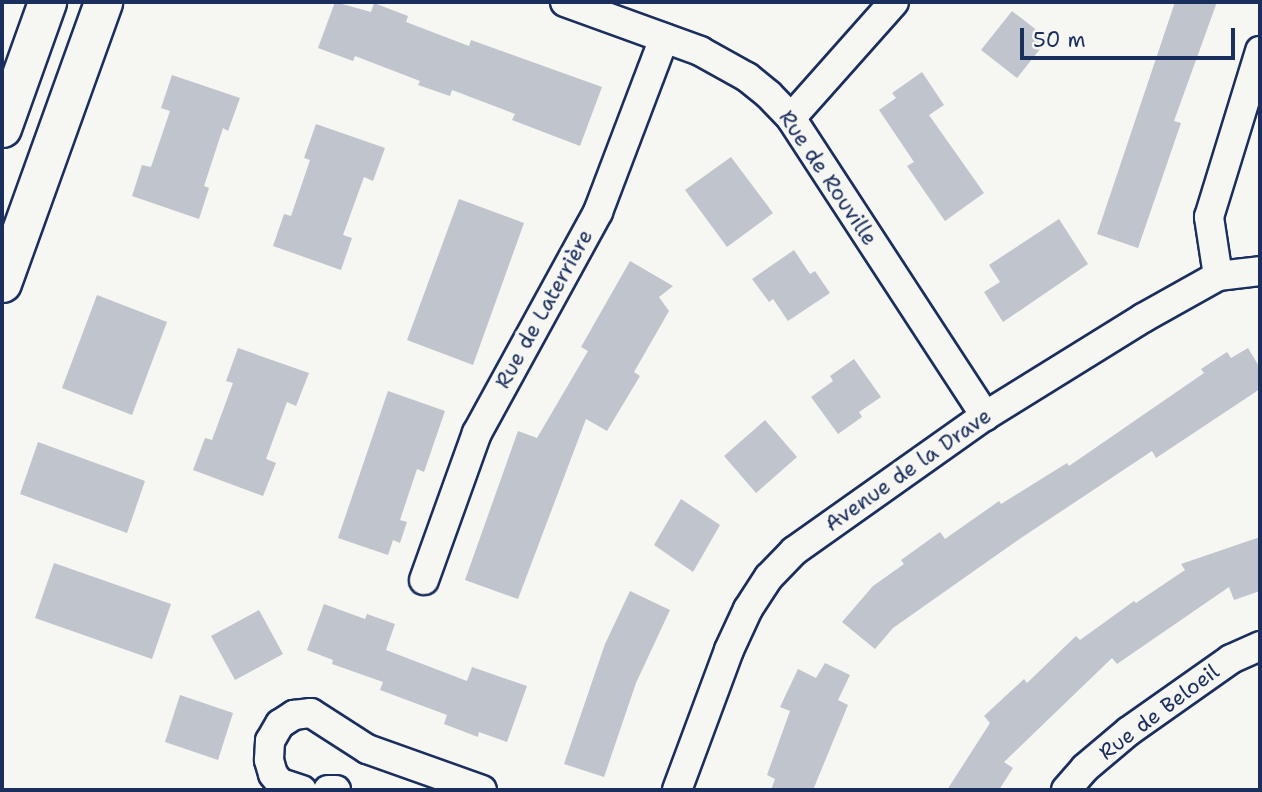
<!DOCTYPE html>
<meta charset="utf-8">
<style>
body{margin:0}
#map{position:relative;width:1262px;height:792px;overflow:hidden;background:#f6f6f2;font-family:"Shantell Sans",sans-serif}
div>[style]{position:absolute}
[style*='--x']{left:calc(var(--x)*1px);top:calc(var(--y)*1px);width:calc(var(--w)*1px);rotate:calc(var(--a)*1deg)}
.building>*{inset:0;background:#c0c4cd}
.roads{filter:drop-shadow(2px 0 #1b2f5e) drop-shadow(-2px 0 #1b2f5e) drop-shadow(0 2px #1b2f5e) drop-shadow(0 -2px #1b2f5e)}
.minor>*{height:28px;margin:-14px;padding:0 14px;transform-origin:14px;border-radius:14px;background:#f6f6f2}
.major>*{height:37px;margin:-18.5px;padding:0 18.5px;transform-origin:18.5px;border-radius:18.5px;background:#f6f6f2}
span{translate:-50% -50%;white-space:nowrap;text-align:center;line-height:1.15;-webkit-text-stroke:7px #f6f6f2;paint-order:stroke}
.street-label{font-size:21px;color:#1b2f5e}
.frame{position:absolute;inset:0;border:4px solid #1b2f5e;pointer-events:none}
.scale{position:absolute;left:1020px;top:28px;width:215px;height:32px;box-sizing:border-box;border:4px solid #1b2f5e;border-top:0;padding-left:9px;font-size:21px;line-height:24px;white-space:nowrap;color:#1b2f5e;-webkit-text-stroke:5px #f6f6f2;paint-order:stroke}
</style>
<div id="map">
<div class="building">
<i style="clip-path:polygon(335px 2px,371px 12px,374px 3px,408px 16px,406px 22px,469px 46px,471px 40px,602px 87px,580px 146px,512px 120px,515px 114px,452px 90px,450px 96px,418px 85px,420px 81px,355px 56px,353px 61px,318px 48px)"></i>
<i style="clip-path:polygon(1175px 2px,1217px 2px,1174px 121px,1181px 123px,1138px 248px,1097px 234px)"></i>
<i style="clip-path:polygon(1012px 11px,1048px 39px,1017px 78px,981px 50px)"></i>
<i style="clip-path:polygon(922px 72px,944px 105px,929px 115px,984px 193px,945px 221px,907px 166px,914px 162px,879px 110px,896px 98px,892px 93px)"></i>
<i style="clip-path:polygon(172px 75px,240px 98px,228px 131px,223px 128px,204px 186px,209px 188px,199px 219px,132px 196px,142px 165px,151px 167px,170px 111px,161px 108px)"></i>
<i style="clip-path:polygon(316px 124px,385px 148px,373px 181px,364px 177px,343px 235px,352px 238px,341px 270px,273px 246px,284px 214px,291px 216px,310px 160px,304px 158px)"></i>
<i style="clip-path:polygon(731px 157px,773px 213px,727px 247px,685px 190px)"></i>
<i style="clip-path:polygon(459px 199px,524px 223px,473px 365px,407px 340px)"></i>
<i style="clip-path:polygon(1059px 219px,1088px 264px,1003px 322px,984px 292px,1000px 282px,989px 265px)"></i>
<i style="clip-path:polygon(794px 250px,810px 274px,815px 271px,830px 293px,788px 321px,773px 299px,769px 302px,752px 279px)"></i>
<i style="clip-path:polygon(630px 261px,673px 286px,659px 297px,669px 311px,634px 372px,640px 376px,607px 431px,586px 419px,518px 599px,465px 580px,518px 431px,537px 438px,588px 351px,581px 347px)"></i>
<i style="clip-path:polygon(97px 295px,167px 322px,132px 415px,62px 388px)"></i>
<i style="clip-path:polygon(238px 348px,309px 373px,296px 406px,287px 402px,266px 459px,276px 463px,263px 496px,193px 470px,205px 438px,212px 440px,233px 383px,226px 381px)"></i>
<i style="clip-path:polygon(1248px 348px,1260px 368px,1260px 389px,1156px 458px,1152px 451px,1018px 540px,893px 628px,875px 649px,842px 622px,873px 586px,904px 564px,901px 560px,940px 532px,945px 539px,999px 501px,1001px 504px,1067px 463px,1069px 466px,1204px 373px,1201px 369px,1227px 352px,1231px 358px)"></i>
<i style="clip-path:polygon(854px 359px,881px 397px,859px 412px,862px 417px,838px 434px,811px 397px,833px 381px,830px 376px)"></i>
<i style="clip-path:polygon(388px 391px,445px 411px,424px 472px,417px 469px,400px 520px,407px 522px,400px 543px,393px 540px,388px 555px,338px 538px)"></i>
<i style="clip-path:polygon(765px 420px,797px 457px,756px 493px,724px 456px)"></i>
<i style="clip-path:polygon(38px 442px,145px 481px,127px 533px,20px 494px)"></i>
<i style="clip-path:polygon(681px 499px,720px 525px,693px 572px,654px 545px)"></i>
<i style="clip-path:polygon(1260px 537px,1260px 591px,1234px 600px,1229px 587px,1117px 664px,1112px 658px,1004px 762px,1013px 768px,999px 790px,947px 790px,990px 723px,984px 716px,1024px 679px,1027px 683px,1076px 636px,1080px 640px,1134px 601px,1136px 603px,1185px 570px,1181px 564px)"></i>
<i style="clip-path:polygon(54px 563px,171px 604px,152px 659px,35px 618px)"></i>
<i style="clip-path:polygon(630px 591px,670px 610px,636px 683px,604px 777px,564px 764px,605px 644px)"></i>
<i style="clip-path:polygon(324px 604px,365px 619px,367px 614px,395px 624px,386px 650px,467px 681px,472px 667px,527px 686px,507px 742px,479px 732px,478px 737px,444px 724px,447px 715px,380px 690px,383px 682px,332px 664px,333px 660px,307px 650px)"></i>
<i style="clip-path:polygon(259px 610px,283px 654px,235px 680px,211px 636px)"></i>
<i style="clip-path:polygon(825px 663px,850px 675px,838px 700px,848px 705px,813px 790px,771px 790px,775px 779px,767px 775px,790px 711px,780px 707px,798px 669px,816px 678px)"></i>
<i style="clip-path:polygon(180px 695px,233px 713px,218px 760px,165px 742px)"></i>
</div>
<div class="roads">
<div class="minor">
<i style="--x:565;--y:2;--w:144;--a:19.9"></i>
<i style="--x:700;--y:51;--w:54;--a:29"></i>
<i style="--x:747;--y:77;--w:28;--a:39"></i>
<i style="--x:769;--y:95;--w:32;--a:46"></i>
<i style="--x:791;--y:118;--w:356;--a:56.9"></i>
<i style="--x:791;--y:118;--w:155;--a:-48.4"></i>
<i style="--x:1218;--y:276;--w:60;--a:-98.7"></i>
<i style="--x:1209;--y:217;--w:174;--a:-72.9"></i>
<i style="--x:424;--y:580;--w:156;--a:-70.2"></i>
<i style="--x:477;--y:433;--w:252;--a:-61.3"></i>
<i style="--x:598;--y:212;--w:186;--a:-69.2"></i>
<i style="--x:302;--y:790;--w:23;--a:-162"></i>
<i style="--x:280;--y:783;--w:11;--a:-128"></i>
<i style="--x:273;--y:774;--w:15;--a:-106"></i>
<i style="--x:269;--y:760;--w:19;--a:-87"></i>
<i style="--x:270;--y:741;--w:20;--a:-60"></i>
<i style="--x:280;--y:724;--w:17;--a:-33"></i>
<i style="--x:294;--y:715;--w:17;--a:-7"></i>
<i style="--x:311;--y:713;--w:67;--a:32.7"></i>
<i style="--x:367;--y:749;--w:122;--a:19.6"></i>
<i style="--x:328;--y:790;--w:8;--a:0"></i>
<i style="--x:677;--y:790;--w:149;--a:-69.6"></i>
<i style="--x:729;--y:650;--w:45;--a:-65.1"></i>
<i style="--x:748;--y:609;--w:38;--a:-57"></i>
<i style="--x:769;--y:577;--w:36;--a:-46"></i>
<i style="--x:794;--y:551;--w:234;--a:-35.3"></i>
<i style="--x:985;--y:416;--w:186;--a:-31.8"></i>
<i style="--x:1143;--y:318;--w:86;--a:-29.2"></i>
<i style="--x:1218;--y:276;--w:42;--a:-6.8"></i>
<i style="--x:1066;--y:790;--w:29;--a:-49"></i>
<i style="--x:1085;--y:768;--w:57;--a:-40.1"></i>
<i style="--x:1129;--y:731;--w:125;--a:-35.2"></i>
<i style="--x:1231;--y:659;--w:32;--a:-24"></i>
</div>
<div class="major">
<i style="--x:2;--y:128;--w:134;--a:-70.3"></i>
<i style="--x:2;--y:283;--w:299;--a:-70.2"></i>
</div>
</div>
<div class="street-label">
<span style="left:828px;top:178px;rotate:56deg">Rue de Rouville</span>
<span style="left:544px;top:309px;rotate:-61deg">Rue de Laterrière</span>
<span style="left:908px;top:470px;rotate:-35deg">Avenue de la Drave</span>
<span style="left:1159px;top:712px;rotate:-37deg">Rue de Beloeil</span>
</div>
<div class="frame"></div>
<div class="scale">50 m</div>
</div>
